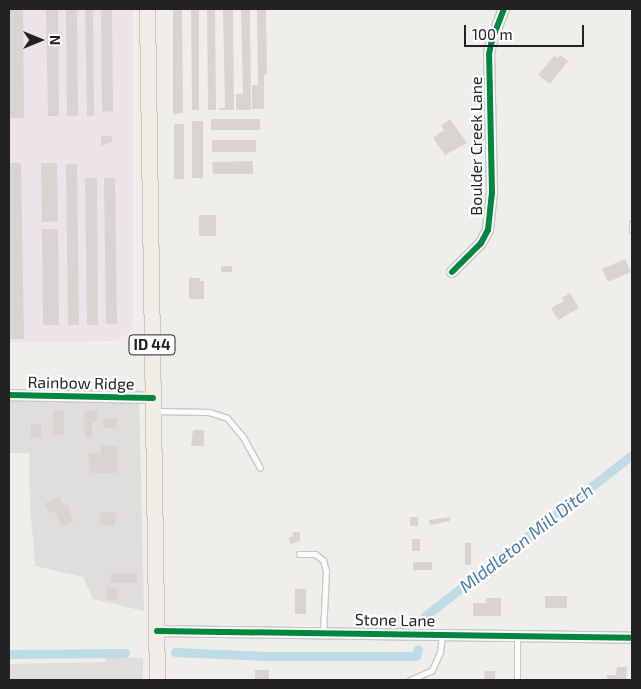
<!DOCTYPE html>
<style>
body{margin:0}
#map{position:relative;width:641px;height:689px;overflow:hidden;background:#f0eeeb;font-family:"Exo 2",sans-serif}
div>[style]{position:absolute}
[style*='--x']{left:calc(var(--x)*1px);top:calc(var(--y)*1px);width:calc(var(--w)*1px);rotate:calc(var(--a)*1deg)}
.residential>*{inset:0;background:#dfdedc}
.industrial>*{inset:0;background:#ede4e9}
.canal>*{height:9px;margin:-4.5px;padding:0 4.5px;transform-origin:4.5px;border-radius:4.5px;background:#bfdbe3}
.building>*{inset:0;background:#d7d4d2}
.roads{filter:drop-shadow(1px 0 #c9c8c7) drop-shadow(-1px 0 #c9c8c7) drop-shadow(0 1px #c9c8c7) drop-shadow(0 -1px #c9c8c7)}
.lane>*{height:5px;margin:-2.5px;padding:0 2.5px;transform-origin:2.5px;border-radius:2.5px;background:#fdfcfc}
.street>*{height:10px;margin:-5px;padding:0 5px;transform-origin:5px;border-radius:5px;background:#fdfcfc}
.primary>*{height:15px;margin:-7.5px;padding:0 7.5px;transform-origin:7.5px;border-radius:7.5px;background:#f3ede7}
.cycleway>*{height:6px;margin:-3px;padding:0 3px;transform-origin:3px;border-radius:3px;background:#00873e}
span{translate:-50% -50%;white-space:nowrap;text-align:center;line-height:1.15;-webkit-text-stroke:4.5px #fff;paint-order:stroke}
.shield-label span{padding:1px 4px;background:#fff;border:1px solid;border-radius:4px;-webkit-text-stroke-width:0}
.shield-label{font-size:15px;color:#222;font-weight:700}
.street-label{font-size:16px;color:#222}
.water-label{font-size:18px;color:#4a7aab;font-style:italic}
.frame{position:absolute;inset:0;border:10px solid #222;pointer-events:none}
.north{position:absolute;left:15px;top:15px;width:50px;height:50px;-webkit-text-stroke:4px #fff;paint-order:stroke;rotate:90deg;font-size:14px;font-weight:700;line-height:20px;text-align:center;color:#222}
.north::after{content:'';display:block;margin:auto;width:18px;height:22px;background:#222;clip-path:polygon(50% 0,100% 100%,50% 72%,0 100%)}
.scale{position:absolute;left:464px;top:25px;width:120px;height:22px;box-sizing:border-box;border:2px solid #222;border-top:0;padding-left:6px;font-size:15px;line-height:18px;white-space:nowrap;color:#222;-webkit-text-stroke:4px #fff;paint-order:stroke}
</style>
<div id="map">
<div class="residential">
<i style="clip-path:polygon(9px 389px,139px 390px,144px 611px,93px 599px,83px 577px,35px 566px,30px 503px,29px 453px,9px 453px)"></i>
<i style="clip-path:polygon(106px 658px,143px 658px,143px 680px,9px 680px,9px 664px,105px 662px)"></i>
</div>
<div class="industrial">
<i style="clip-path:polygon(9px 9px,133px 9px,133px 321px,131px 332px,116px 341px,9px 342px)"></i>
</div>
<div class="canal">
<i style="--x:423;--y:623;--w:7;--a:-74"></i>
<i style="--x:425;--y:616;--w:262;--a:-37.9"></i>
<i style="--x:175;--y:652;--w:91;--a:2.5"></i>
<i style="--x:266;--y:656;--w:150;--a:0"></i>
<i style="--x:416;--y:656;--w:7;--a:-74"></i>
<i style="--x:9;--y:654;--w:116;--a:-0.5"></i>
</div>
<div class="building">
<i style="clip-path:polygon(9px 9px,23px 9px,24px 118px,9px 118px)"></i>
<i style="clip-path:polygon(46px 9px,58px 9px,59px 116px,48px 116px)"></i>
<i style="clip-path:polygon(66px 9px,77px 9px,78px 116px,67px 116px)"></i>
<i style="clip-path:polygon(85px 9px,93px 9px,94px 116px,87px 116px)"></i>
<i style="clip-path:polygon(101px 9px,112px 9px,113px 111px,102px 112px)"></i>
<i style="clip-path:polygon(173px 9px,182px 9px,183px 113px,173px 114px)"></i>
<i style="clip-path:polygon(191px 9px,199px 9px,199px 110px,192px 110px)"></i>
<i style="clip-path:polygon(207px 9px,215px 9px,216px 110px,208px 110px)"></i>
<i style="clip-path:polygon(223px 9px,233px 9px,234px 110px,219px 110px,219px 108px,225px 108px)"></i>
<i style="clip-path:polygon(241px 9px,250px 9px,251px 110px,236px 110px,236px 94px,243px 94px)"></i>
<i style="clip-path:polygon(257px 9px,266px 9px,267px 74px,264px 74px,264px 109px,252px 109px,252px 85px,258px 85px)"></i>
<i style="clip-path:polygon(560px 55px,568px 61px,550px 84px,538px 75px,554px 56px,557px 58px)"></i>
<i style="clip-path:polygon(211px 119px,260px 119px,260px 130px,211px 130px)"></i>
<i style="clip-path:polygon(450px 119px,467px 143px,445px 155px,433px 138px,444px 130px,441px 126px)"></i>
<i style="clip-path:polygon(192px 121px,203px 121px,203px 178px,192px 178px)"></i>
<i style="clip-path:polygon(174px 124px,184px 124px,184px 179px,174px 179px)"></i>
<i style="clip-path:polygon(101px 136px,112px 136px,112px 142px,101px 146px)"></i>
<i style="clip-path:polygon(212px 140px,256px 140px,256px 152px,212px 152px)"></i>
<i style="clip-path:polygon(253px 161px,253px 174px,213px 174px,212px 162px)"></i>
<i style="clip-path:polygon(9px 163px,21px 163px,24px 339px,10px 339px)"></i>
<i style="clip-path:polygon(41px 163px,57px 163px,58px 221px,42px 222px)"></i>
<i style="clip-path:polygon(66px 164px,77px 164px,79px 325px,68px 325px)"></i>
<i style="clip-path:polygon(85px 178px,97px 178px,98px 325px,87px 325px)"></i>
<i style="clip-path:polygon(104px 178px,115px 178px,117px 324px,106px 324px)"></i>
<i style="clip-path:polygon(199px 215px,216px 215px,216px 236px,199px 236px)"></i>
<i style="clip-path:polygon(42px 229px,58px 229px,59px 325px,43px 325px)"></i>
<i style="clip-path:polygon(625px 259px,631px 272px,608px 282px,602px 269px)"></i>
<i style="clip-path:polygon(221px 266px,232px 266px,232px 272px,221px 272px)"></i>
<i style="clip-path:polygon(189px 278px,200px 278px,200px 281px,204px 281px,204px 299px,189px 299px)"></i>
<i style="clip-path:polygon(570px 293px,579px 308px,558px 320px,551px 308px,564px 301px,562px 298px)"></i>
<i style="clip-path:polygon(97px 410px,97px 422px,92px 422px,92px 437px,85px 437px,85px 430px,83px 430px,85px 411px)"></i>
<i style="clip-path:polygon(53px 411px,64px 411px,64px 435px,53px 435px)"></i>
<i style="clip-path:polygon(103px 418px,117px 418px,117px 428px,103px 428px)"></i>
<i style="clip-path:polygon(31px 424px,41px 424px,41px 438px,31px 438px)"></i>
<i style="clip-path:polygon(193px 430px,204px 430px,204px 446px,191px 446px)"></i>
<i style="clip-path:polygon(101px 446px,117px 446px,118px 473px,90px 473px,89px 453px,101px 453px)"></i>
<i style="clip-path:polygon(59px 497px,63px 506px,67px 504px,73px 521px,61px 526px,55px 511px,49px 513px,45px 503px)"></i>
<i style="clip-path:polygon(101px 511px,116px 513px,115px 526px,99px 524px)"></i>
<i style="clip-path:polygon(410px 517px,418px 517px,418px 526px,410px 526px)"></i>
<i style="clip-path:polygon(450px 517px,450px 521px,430px 525px,429px 520px)"></i>
<i style="clip-path:polygon(293px 532px,300px 532px,300px 541px,290px 544px,289px 537px,293px 537px)"></i>
<i style="clip-path:polygon(412px 539px,420px 539px,420px 551px,412px 551px)"></i>
<i style="clip-path:polygon(465px 543px,471px 543px,471px 565px,465px 565px)"></i>
<i style="clip-path:polygon(413px 562px,432px 562px,432px 570px,413px 570px)"></i>
<i style="clip-path:polygon(111px 573px,137px 573px,137px 583px,111px 583px)"></i>
<i style="clip-path:polygon(107px 587px,118px 589px,117px 600px,106px 599px)"></i>
<i style="clip-path:polygon(295px 589px,306px 589px,306px 614px,295px 614px)"></i>
<i style="clip-path:polygon(545px 596px,567px 596px,567px 608px,545px 608px)"></i>
<i style="clip-path:polygon(486px 598px,501px 598px,501px 616px,473px 616px,473px 603px,486px 603px)"></i>
<i style="clip-path:polygon(617px 667px,627px 667px,626px 680px,607px 680px,607px 675px,616px 675px)"></i>
<i style="clip-path:polygon(255px 670px,269px 670px,269px 680px,255px 680px)"></i>
<i style="clip-path:polygon(485px 671px,495px 671px,495px 680px,484px 680px)"></i>
</div>
<div class="roads">
<div class="lane">
<i style="--x:632;--y:230;--w:7;--a:-90"></i>
<i style="--x:156;--y:411;--w:53;--a:1.1"></i>
<i style="--x:209;--y:412;--w:19;--a:18"></i>
<i style="--x:227;--y:418;--w:25;--a:50"></i>
<i style="--x:243;--y:437;--w:35;--a:61"></i>
<i style="--x:299;--y:554;--w:16;--a:0"></i>
<i style="--x:315;--y:554;--w:10;--a:37"></i>
<i style="--x:323;--y:560;--w:11;--a:75"></i>
<i style="--x:326;--y:571;--w:62;--a:92.8"></i>
<i style="--x:410;--y:680;--w:24;--a:-24"></i>
<i style="--x:432;--y:670;--w:20;--a:-66"></i>
<i style="--x:440;--y:652;--w:17;--a:-83"></i>
<i style="--x:517;--y:680;--w:44;--a:-90"></i>
</div>
<div class="street">
<i style="--x:452;--y:272;--w:41;--a:-45"></i>
<i style="--x:481;--y:243;--w:15;--a:-62"></i>
<i style="--x:488;--y:230;--w:37;--a:-84"></i>
<i style="--x:492;--y:193;--w:139;--a:-91.2"></i>
<i style="--x:489;--y:54;--w:14;--a:-78"></i>
<i style="--x:492;--y:40;--w:33;--a:-69"></i>
<i style="--x:9;--y:395;--w:144;--a:1.2"></i>
<i style="--x:157;--y:631;--w:475;--a:0.8"></i>
</div>
<div class="primary">
<i style="--x:147;--y:9;--w:671;--a:89.15"></i>
</div>
</div>
<div class="cycleway">
<i style="--x:452;--y:272;--w:41;--a:-45"></i>
<i style="--x:481;--y:243;--w:15;--a:-62"></i>
<i style="--x:488;--y:230;--w:37;--a:-84"></i>
<i style="--x:492;--y:193;--w:139;--a:-91.2"></i>
<i style="--x:489;--y:54;--w:14;--a:-78"></i>
<i style="--x:492;--y:40;--w:33;--a:-69"></i>
<i style="--x:9;--y:395;--w:144;--a:1.2"></i>
<i style="--x:157;--y:631;--w:475;--a:0.8"></i>
</div>
<div class="shield-label">
<span style="left:152px;top:345px">ID 44</span>
</div>
<div class="street-label">
<span style="left:476px;top:146px;rotate:-90deg">Boulder Creek Lane</span>
<span style="left:81px;top:383px;rotate:1deg">Rainbow Ridge</span>
<span style="left:395px;top:620px;rotate:1deg">Stone Lane</span>
</div>
<div class="water-label">
<span style="left:526px;top:538px;rotate:-38deg">MIddleton Mill Ditch</span>
</div>
<div class="frame"></div>
<div class="north">N</div>
<div class="scale">100 m</div>
</div>
